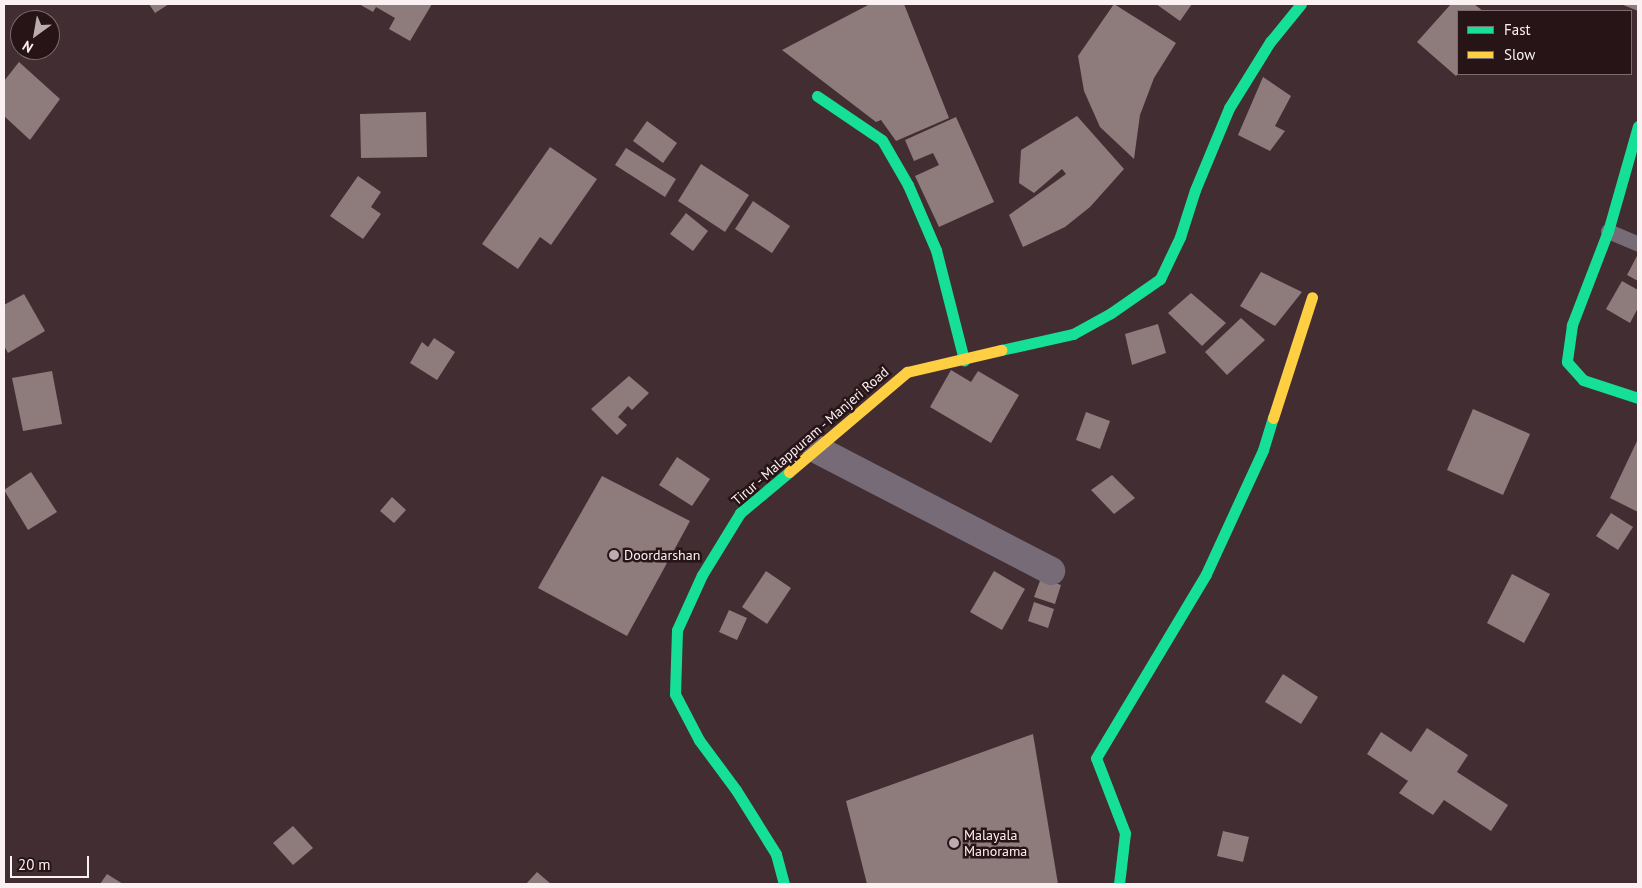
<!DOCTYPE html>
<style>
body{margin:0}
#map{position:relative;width:1642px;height:888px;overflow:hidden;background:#422d32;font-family:"PT Sans",sans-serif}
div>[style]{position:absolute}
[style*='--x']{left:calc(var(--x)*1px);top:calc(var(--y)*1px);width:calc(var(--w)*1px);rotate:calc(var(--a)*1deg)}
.building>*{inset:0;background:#8e7b7c}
.lane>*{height:15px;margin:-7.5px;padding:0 7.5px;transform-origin:7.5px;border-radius:7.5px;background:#766b77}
.street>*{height:28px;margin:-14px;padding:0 14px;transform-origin:14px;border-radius:14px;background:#766b77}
.fast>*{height:11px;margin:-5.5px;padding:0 5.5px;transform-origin:5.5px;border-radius:5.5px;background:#16e098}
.slow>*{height:11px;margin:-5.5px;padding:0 5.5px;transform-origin:5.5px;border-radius:5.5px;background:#ffcf43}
.dots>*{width:14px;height:14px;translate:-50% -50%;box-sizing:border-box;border:2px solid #261417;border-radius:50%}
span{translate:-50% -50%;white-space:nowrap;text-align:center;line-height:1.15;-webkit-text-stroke:5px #261417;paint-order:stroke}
.street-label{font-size:14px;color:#fcf1f2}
.poi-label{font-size:14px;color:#fcf1f2}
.left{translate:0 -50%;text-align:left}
.frame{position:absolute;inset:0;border:5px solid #fcf1f2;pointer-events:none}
.legend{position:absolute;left:1457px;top:10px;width:175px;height:65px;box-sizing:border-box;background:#261417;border:1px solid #7c6c6f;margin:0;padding:6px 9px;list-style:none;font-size:15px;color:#fcf1f2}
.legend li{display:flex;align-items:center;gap:10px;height:25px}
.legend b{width:25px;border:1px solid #7c6c6f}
.north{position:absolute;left:10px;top:10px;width:50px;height:50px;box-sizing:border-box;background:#261417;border:1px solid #7c6c6f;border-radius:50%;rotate:212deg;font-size:14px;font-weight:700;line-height:20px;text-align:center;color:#fcf1f2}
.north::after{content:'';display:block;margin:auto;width:18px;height:22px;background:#bbacaf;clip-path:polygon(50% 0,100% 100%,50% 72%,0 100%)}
.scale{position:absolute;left:10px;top:856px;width:79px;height:22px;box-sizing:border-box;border:2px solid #fcf1f2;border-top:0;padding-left:6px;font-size:15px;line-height:18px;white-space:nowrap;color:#fcf1f2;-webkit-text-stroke:4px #261417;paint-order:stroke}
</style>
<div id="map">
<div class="building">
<i style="clip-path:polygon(149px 4px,169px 4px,155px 13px)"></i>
<i style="clip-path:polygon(359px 4px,432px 4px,410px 41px,389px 29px,395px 18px,376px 7px,373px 12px)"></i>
<i style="clip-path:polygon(870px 4px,904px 4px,949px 118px,896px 141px,881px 120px,876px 122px,782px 50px)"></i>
<i style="clip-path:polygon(1114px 4px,1176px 43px,1154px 78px,1140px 115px,1134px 159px,1100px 127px,1084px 91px,1078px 56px)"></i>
<i style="clip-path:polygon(1156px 4px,1192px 4px,1180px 21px)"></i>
<i style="clip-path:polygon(1451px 4px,1474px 4px,1483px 11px,1458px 11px,1458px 74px,1456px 76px,1417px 42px)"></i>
<i style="clip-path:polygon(1621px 4px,1638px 4px,1638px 11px)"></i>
<i style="clip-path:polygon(19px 62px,60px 99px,30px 140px,4px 116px,4px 81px)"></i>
<i style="clip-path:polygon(1263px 77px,1291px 96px,1275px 126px,1285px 131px,1270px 151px,1238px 135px)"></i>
<i style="clip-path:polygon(426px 112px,427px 157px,361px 158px,360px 114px)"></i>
<i style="clip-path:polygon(1077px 116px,1124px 169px,1090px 207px,1065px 227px,1023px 247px,1009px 215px,1066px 174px,1062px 169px,1034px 193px,1019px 183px,1021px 150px)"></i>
<i style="clip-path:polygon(956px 117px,994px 202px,939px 227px,915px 176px,939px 165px,933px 153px,914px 161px,905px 140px)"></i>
<i style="clip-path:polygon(647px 121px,677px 143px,663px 163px,633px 141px)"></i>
<i style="clip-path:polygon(550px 147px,597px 179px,551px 245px,540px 237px,518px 269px,482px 244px)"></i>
<i style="clip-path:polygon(626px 148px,676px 179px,665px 197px,615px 165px)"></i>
<i style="clip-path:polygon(701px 164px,749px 195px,725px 232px,678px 201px)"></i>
<i style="clip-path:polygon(358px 176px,381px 192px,371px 207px,381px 214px,363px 239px,330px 216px)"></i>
<i style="clip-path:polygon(753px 201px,790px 226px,772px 253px,735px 229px)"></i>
<i style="clip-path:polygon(686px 213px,708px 231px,693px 251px,670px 234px)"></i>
<i style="clip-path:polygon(1638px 254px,1638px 281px,1627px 275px)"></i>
<i style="clip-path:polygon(1261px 272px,1302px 292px,1275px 326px,1240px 306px)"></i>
<i style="clip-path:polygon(1622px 281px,1638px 290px,1638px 308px,1630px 323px,1606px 309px)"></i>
<i style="clip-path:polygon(1191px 293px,1226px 323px,1202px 346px,1168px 313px)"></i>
<i style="clip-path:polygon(24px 294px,45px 331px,8px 353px,4px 346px,4px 305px)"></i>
<i style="clip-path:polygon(1241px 318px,1265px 340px,1227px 375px,1205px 352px)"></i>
<i style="clip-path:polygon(1158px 324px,1166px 353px,1132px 365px,1125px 334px)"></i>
<i style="clip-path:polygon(434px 338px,455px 352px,437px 380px,410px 363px,422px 342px,428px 347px)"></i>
<i style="clip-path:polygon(951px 370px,971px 382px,978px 371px,1019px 395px,991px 443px,930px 407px)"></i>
<i style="clip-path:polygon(52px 371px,62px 424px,23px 431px,12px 378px)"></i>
<i style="clip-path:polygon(629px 376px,649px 393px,632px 410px,628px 406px,618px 417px,627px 425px,617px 435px,591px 409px)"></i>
<i style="clip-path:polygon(1473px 409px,1530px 434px,1503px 495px,1447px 470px)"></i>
<i style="clip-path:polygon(1086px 412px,1110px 421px,1100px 449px,1076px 440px)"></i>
<i style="clip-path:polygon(1638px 439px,1638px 512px,1610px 498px)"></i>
<i style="clip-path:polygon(677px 457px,710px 479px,692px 506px,659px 485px)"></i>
<i style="clip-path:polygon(31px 472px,57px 512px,28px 530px,4px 490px)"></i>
<i style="clip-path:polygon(1112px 475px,1135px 498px,1114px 514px,1091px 490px)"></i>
<i style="clip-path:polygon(602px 476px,690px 521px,627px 636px,538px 588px)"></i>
<i style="clip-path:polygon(392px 497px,406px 510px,394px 523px,380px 511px)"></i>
<i style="clip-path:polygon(1611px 513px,1633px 527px,1618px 550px,1596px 536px)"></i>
<i style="clip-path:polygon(766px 571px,791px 588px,767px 624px,742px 607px)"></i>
<i style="clip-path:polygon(994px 571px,1025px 589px,1002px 630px,970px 612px)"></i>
<i style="clip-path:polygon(1512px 574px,1550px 594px,1524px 643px,1487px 623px)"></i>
<i style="clip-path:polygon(1041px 578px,1061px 585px,1055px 604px,1034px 597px)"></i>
<i style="clip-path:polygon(1034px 602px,1054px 609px,1048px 628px,1028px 621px)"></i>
<i style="clip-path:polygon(729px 610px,747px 618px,737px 640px,719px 632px)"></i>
<i style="clip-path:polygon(1283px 674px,1318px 697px,1301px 724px,1265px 702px)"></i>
<i style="clip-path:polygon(1427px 728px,1468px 755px,1457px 772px,1508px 805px,1491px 831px,1444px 800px,1433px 815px,1399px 793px,1408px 781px,1367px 754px,1381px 732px,1411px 752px)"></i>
<i style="clip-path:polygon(1033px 734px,1058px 884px,867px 884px,846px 801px)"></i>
<i style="clip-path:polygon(293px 826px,313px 848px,293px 865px,273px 843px)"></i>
<i style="clip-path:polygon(1223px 831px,1249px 837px,1243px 862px,1217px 856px)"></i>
<i style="clip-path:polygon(537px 872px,551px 884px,526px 884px)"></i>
<i style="clip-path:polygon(107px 874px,123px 884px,100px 884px)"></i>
</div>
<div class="lane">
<i style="--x:1608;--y:231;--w:33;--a:23"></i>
</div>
<div class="street">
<i style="--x:816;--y:449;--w:265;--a:27.4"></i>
</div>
<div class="fast">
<i style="--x:817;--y:96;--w:78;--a:34.1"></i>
<i style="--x:882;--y:140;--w:52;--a:60"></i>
<i style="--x:908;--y:185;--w:71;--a:66.7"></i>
<i style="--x:936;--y:250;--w:114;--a:75.7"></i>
<i style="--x:1638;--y:126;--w:109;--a:105.9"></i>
<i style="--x:1608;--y:231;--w:101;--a:111"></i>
<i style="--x:1572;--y:325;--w:37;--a:98"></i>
<i style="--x:1567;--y:362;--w:24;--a:48"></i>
<i style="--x:1583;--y:380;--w:58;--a:18.1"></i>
<i style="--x:1001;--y:350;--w:74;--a:-12.5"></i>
<i style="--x:1073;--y:334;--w:43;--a:-28.9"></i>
<i style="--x:1111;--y:313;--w:60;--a:-34.8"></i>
<i style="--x:1160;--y:279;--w:47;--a:-64.5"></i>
<i style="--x:1180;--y:237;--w:49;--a:-72.3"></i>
<i style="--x:1195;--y:190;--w:89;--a:-67.5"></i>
<i style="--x:1229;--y:108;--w:78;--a:-58.2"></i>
<i style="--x:1270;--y:42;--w:49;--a:-50.8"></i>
<i style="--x:784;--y:884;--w:31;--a:-105"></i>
<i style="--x:776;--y:854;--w:75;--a:-122"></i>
<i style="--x:736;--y:790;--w:62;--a:-126.5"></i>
<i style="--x:699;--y:740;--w:52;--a:-117.6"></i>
<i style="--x:675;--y:694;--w:64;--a:-88.2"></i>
<i style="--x:677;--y:630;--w:60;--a:-65.6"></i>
<i style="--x:702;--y:575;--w:73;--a:-58.5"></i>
<i style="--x:740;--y:513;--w:64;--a:-39.9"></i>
<i style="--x:1119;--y:884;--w:51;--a:-83.3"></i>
<i style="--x:1125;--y:833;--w:80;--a:-111.1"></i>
<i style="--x:1096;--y:758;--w:214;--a:-59.1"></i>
<i style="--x:1206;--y:574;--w:136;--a:-65.3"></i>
<i style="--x:1263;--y:450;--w:34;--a:-73"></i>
</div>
<div class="slow">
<i style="--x:1273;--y:418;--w:127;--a:-72.1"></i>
<i style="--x:789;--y:472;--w:155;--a:-40.3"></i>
<i style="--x:907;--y:372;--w:97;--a:-13.2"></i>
</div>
<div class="dots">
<i style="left:614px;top:555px;background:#bbacaf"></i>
<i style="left:954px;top:843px;background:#bbacaf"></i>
</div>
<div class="street-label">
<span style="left:810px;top:436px;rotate:-41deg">Tirur - Malappuram - Manjeri Road</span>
</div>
<div class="poi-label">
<span class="left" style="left:624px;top:555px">Doordarshan</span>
<span class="left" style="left:964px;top:843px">Malayala<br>Manorama</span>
</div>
<div class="frame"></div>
<ul class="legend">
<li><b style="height:6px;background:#16e098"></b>Fast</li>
<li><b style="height:6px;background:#ffcf43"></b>Slow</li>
</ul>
<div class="north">N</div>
<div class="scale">20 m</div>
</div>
